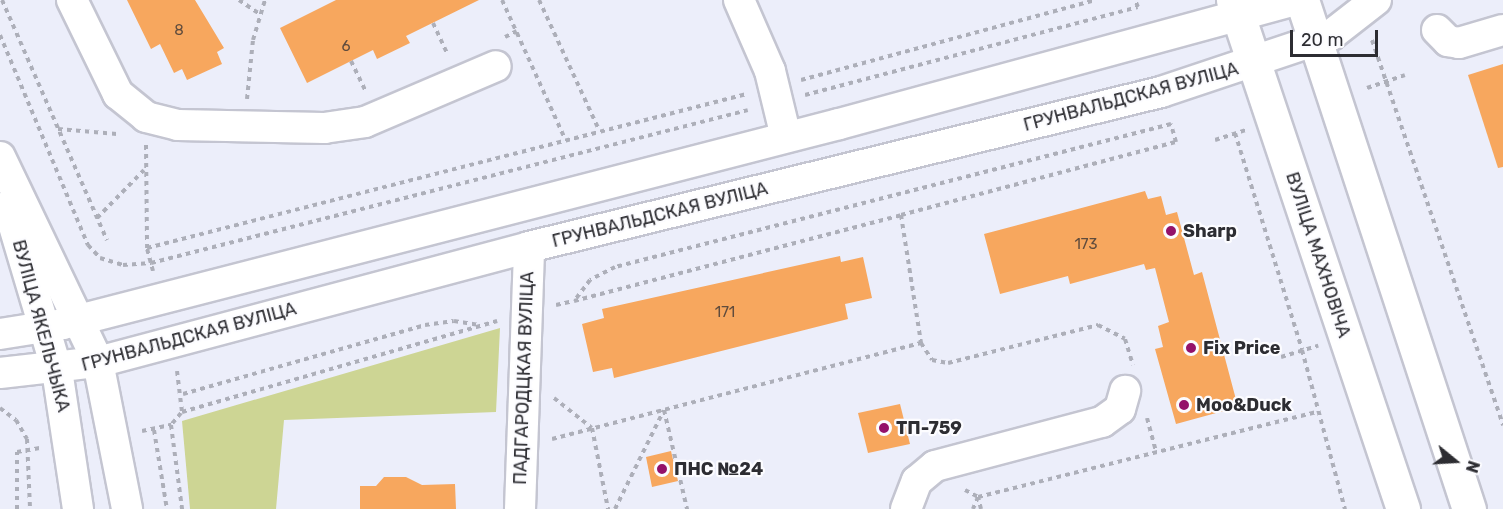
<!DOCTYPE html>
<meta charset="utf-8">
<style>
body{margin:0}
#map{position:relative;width:1503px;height:509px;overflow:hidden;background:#eceefa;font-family:Rubik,sans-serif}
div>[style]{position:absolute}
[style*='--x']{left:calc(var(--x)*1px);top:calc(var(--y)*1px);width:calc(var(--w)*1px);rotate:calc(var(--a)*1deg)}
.green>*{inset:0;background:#cdd594}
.building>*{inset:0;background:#f7a75e}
.path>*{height:4px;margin-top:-2px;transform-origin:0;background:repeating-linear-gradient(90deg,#adafb9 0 4.5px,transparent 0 9px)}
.roads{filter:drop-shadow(2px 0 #c4c5d1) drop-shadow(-2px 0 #c4c5d1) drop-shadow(0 2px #c4c5d1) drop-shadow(0 -2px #c4c5d1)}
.minor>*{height:30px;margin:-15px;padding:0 15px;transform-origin:15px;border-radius:15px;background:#fff}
.major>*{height:33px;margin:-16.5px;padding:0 16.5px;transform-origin:16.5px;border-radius:16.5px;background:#fff}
.dots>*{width:16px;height:16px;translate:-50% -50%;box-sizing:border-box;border:3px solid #fcfcff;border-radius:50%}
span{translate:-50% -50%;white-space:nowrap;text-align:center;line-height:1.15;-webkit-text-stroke:4.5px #fcfcff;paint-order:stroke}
.number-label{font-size:15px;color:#604c3d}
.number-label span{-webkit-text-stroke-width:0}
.street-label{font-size:18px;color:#2d2d32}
.poi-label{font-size:18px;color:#2d2d32;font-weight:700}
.left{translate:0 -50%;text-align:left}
.north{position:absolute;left:1425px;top:431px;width:60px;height:60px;-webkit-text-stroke:4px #fcfcff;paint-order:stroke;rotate:108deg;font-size:16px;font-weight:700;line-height:24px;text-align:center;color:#2d2d32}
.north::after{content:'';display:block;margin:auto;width:21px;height:27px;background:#2d2d32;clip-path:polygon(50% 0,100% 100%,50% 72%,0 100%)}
.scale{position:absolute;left:1290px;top:30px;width:88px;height:27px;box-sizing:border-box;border:3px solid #2d2d32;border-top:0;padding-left:8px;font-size:18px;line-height:21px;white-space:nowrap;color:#2d2d32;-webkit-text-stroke:4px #fcfcff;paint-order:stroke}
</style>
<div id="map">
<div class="green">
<i style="clip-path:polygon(500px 328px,496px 412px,284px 420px,276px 509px,190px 509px,182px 421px)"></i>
</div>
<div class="building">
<i style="clip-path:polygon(127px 0,195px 0,224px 48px,217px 52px,222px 64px,187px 80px,182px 69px,174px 73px,160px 44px,151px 49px)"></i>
<i style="clip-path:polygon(336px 0,479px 0,406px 36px,410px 43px,377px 59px,373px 50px,307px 83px,280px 28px)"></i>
<i style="clip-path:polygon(1503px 64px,1503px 167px,1498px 168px,1468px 75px)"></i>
<i style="clip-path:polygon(1145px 191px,1148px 199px,1161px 196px,1166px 215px,1177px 212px,1194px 275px,1202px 272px,1238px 407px,1176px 424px,1155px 349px,1163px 347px,1158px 326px,1169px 322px,1155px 268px,1146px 270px,1144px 264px,1070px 284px,1068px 276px,1000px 294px,984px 234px)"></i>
<i style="clip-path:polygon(840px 256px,841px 262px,863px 257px,872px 298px,845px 304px,848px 319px,614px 378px,612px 368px,593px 372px,582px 324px,604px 318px,602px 309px)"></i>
<i style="clip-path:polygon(900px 404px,910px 444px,868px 453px,858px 413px)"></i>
<i style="clip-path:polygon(671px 451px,678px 481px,652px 487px,646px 457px)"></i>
<i style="clip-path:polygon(384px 477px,406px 477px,422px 485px,455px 484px,456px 509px,360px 509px,360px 486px,376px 486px)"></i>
</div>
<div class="path">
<i style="--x:2;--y:0;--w:262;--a:66.4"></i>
<i style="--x:239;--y:0;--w:25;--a:34"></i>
<i style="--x:502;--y:0;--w:153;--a:65.6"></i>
<i style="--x:539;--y:0;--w:143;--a:65.2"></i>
<i style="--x:433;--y:23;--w:35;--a:65"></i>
<i style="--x:0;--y:35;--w:228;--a:67.3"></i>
<i style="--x:88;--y:245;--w:18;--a:47"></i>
<i style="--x:100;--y:258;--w:24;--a:17"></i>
<i style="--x:123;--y:265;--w:28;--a:-4"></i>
<i style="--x:151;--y:263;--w:616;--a:-14.37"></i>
<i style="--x:505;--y:37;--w:13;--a:-27"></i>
<i style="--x:1372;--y:40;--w:407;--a:71.2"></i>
<i style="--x:351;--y:61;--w:32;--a:64"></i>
<i style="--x:801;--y:80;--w:305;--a:-15.2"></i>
<i style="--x:1367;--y:88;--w:40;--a:-18.9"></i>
<i style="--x:805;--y:95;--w:344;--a:-14.8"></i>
<i style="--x:1138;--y:7;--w:8;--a:-113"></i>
<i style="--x:247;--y:99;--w:59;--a:-84.2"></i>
<i style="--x:253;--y:40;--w:42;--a:-73.3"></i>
<i style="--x:58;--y:129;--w:59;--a:4.8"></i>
<i style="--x:1235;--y:133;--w:227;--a:72.8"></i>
<i style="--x:1302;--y:350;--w:165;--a:74.9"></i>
<i style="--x:1215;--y:140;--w:32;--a:-18"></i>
<i style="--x:146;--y:145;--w:103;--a:89.4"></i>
<i style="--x:901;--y:215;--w:130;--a:81.1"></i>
<i style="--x:921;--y:343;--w:20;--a:57"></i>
<i style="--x:932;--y:360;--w:16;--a:11"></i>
<i style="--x:948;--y:363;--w:155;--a:-14.2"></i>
<i style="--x:1098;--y:325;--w:30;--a:27"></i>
<i style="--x:1125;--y:339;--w:27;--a:73"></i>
<i style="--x:97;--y:218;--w:67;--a:-45.6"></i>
<i style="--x:153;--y:271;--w:24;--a:-105"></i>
<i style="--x:147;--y:248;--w:619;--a:-14.4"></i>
<i style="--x:556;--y:305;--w:18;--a:-13"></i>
<i style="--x:574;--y:301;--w:338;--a:-14.7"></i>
<i style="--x:901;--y:215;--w:285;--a:-14.9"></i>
<i style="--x:1176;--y:142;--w:19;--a:-106"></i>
<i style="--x:1171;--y:124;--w:574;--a:165.58"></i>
<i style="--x:615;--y:267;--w:28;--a:153"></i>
<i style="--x:590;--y:280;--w:26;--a:127"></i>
<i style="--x:1281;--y:357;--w:39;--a:-17"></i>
<i style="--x:177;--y:371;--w:41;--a:83"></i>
<i style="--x:182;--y:412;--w:328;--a:-16.1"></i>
<i style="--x:183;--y:394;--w:252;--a:-15.9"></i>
<i style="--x:425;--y:325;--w:29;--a:-8"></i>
<i style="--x:454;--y:321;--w:24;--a:9"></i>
<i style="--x:554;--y:398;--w:48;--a:38.3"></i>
<i style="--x:592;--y:428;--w:83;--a:78.8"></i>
<i style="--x:0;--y:408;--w:20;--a:37"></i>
<i style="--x:16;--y:420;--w:22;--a:60"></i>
<i style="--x:27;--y:439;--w:70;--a:87.5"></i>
<i style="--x:664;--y:410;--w:102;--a:76.9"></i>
<i style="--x:181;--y:413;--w:16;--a:130"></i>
<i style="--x:171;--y:425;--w:85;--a:82.5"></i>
<i style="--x:1147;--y:418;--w:34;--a:75"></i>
<i style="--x:154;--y:430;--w:80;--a:80.7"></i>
<i style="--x:142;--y:431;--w:30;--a:-12"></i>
<i style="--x:552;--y:439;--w:381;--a:-14.6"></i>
<i style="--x:965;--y:490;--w:15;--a:28"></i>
<i style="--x:978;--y:497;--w:13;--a:113"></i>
<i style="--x:17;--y:509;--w:57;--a:-90"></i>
<i style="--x:17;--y:452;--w:23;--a:-10"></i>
<i style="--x:615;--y:509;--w:110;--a:-63.7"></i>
<i style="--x:981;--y:509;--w:12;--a:-104"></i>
<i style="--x:978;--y:497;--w:349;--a:-14.1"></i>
</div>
<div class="roads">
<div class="minor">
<i style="--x:72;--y:0;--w:105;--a:63.9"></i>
<i style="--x:118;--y:94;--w:36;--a:39"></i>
<i style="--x:146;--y:117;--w:33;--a:14"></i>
<i style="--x:178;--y:125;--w:146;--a:1.2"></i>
<i style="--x:324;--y:128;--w:41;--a:-8.3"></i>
<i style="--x:365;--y:122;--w:142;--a:-23.1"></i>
<i style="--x:739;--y:0;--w:77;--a:66.4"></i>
<i style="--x:770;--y:71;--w:68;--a:76.4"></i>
<i style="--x:1437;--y:30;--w:16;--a:45"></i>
<i style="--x:1448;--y:41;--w:11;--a:10"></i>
<i style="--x:1459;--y:43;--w:46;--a:-16.5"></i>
<i style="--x:0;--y:157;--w:227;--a:64.4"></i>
<i style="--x:98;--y:362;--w:150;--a:78.8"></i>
<i style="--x:8;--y:206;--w:171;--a:73.4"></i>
<i style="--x:57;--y:370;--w:141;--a:81.4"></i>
<i style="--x:0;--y:334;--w:64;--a:-9"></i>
<i style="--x:63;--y:324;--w:801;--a:-14.45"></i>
<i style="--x:839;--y:124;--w:474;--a:-15.2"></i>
<i style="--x:0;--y:373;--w:99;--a:-6.4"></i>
<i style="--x:98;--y:362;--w:446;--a:-14.9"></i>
<i style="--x:529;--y:247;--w:651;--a:-13.78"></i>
<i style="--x:1161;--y:92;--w:179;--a:-18.5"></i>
<i style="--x:1331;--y:35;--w:57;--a:-37.9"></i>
<i style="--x:520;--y:509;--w:262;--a:-88"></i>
<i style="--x:906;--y:509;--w:30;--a:-69"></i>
<i style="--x:917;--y:481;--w:23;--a:-40"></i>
<i style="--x:935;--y:466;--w:173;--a:-14.8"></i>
<i style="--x:1102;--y:422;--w:22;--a:-36"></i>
<i style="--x:1120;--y:409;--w:19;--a:-74"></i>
</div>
<div class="major">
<i style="--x:1233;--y:0;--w:537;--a:71.53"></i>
<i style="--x:1302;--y:0;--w:536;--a:71.84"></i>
</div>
</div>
<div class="dots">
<i style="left:1171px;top:231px;background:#94126a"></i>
<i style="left:1191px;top:348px;background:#94126a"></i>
<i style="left:1184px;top:405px;background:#94126a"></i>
<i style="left:884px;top:428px;background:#94126a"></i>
<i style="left:662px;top:469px;background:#94126a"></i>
</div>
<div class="number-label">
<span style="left:179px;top:31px">8</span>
<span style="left:346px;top:47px">6</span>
<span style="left:1086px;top:245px">173</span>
<span style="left:725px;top:313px">171</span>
</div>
<div class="street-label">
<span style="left:1131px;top:97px;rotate:-15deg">ГРУНВАЛЬДСКАЯ ВУЛІЦА</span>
<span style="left:660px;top:215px;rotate:-14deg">ГРУНВАЛЬДСКАЯ ВУЛІЦА</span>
<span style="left:1318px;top:255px;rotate:72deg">ВУЛІЦА МАХНОВІЧА</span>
<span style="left:41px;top:326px;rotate:75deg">ВУЛІЦА ЯКЕЛЬЧЫКА</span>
<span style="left:189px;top:337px;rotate:-15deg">ГРУНВАЛЬДСКАЯ ВУЛІЦА</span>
<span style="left:524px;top:378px;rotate:-88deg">ПАДГАРОДЦКАЯ ВУЛІЦА</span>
</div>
<div class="poi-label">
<span class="left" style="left:1183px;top:231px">Sharp</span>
<span class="left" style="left:1203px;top:348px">Fix Price</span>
<span class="left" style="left:1196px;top:405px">Моо&amp;Duck</span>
<span class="left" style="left:896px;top:428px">ТП-759</span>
<span class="left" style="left:674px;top:469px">ПНС №24</span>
</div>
<div class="north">N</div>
<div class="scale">20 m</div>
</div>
